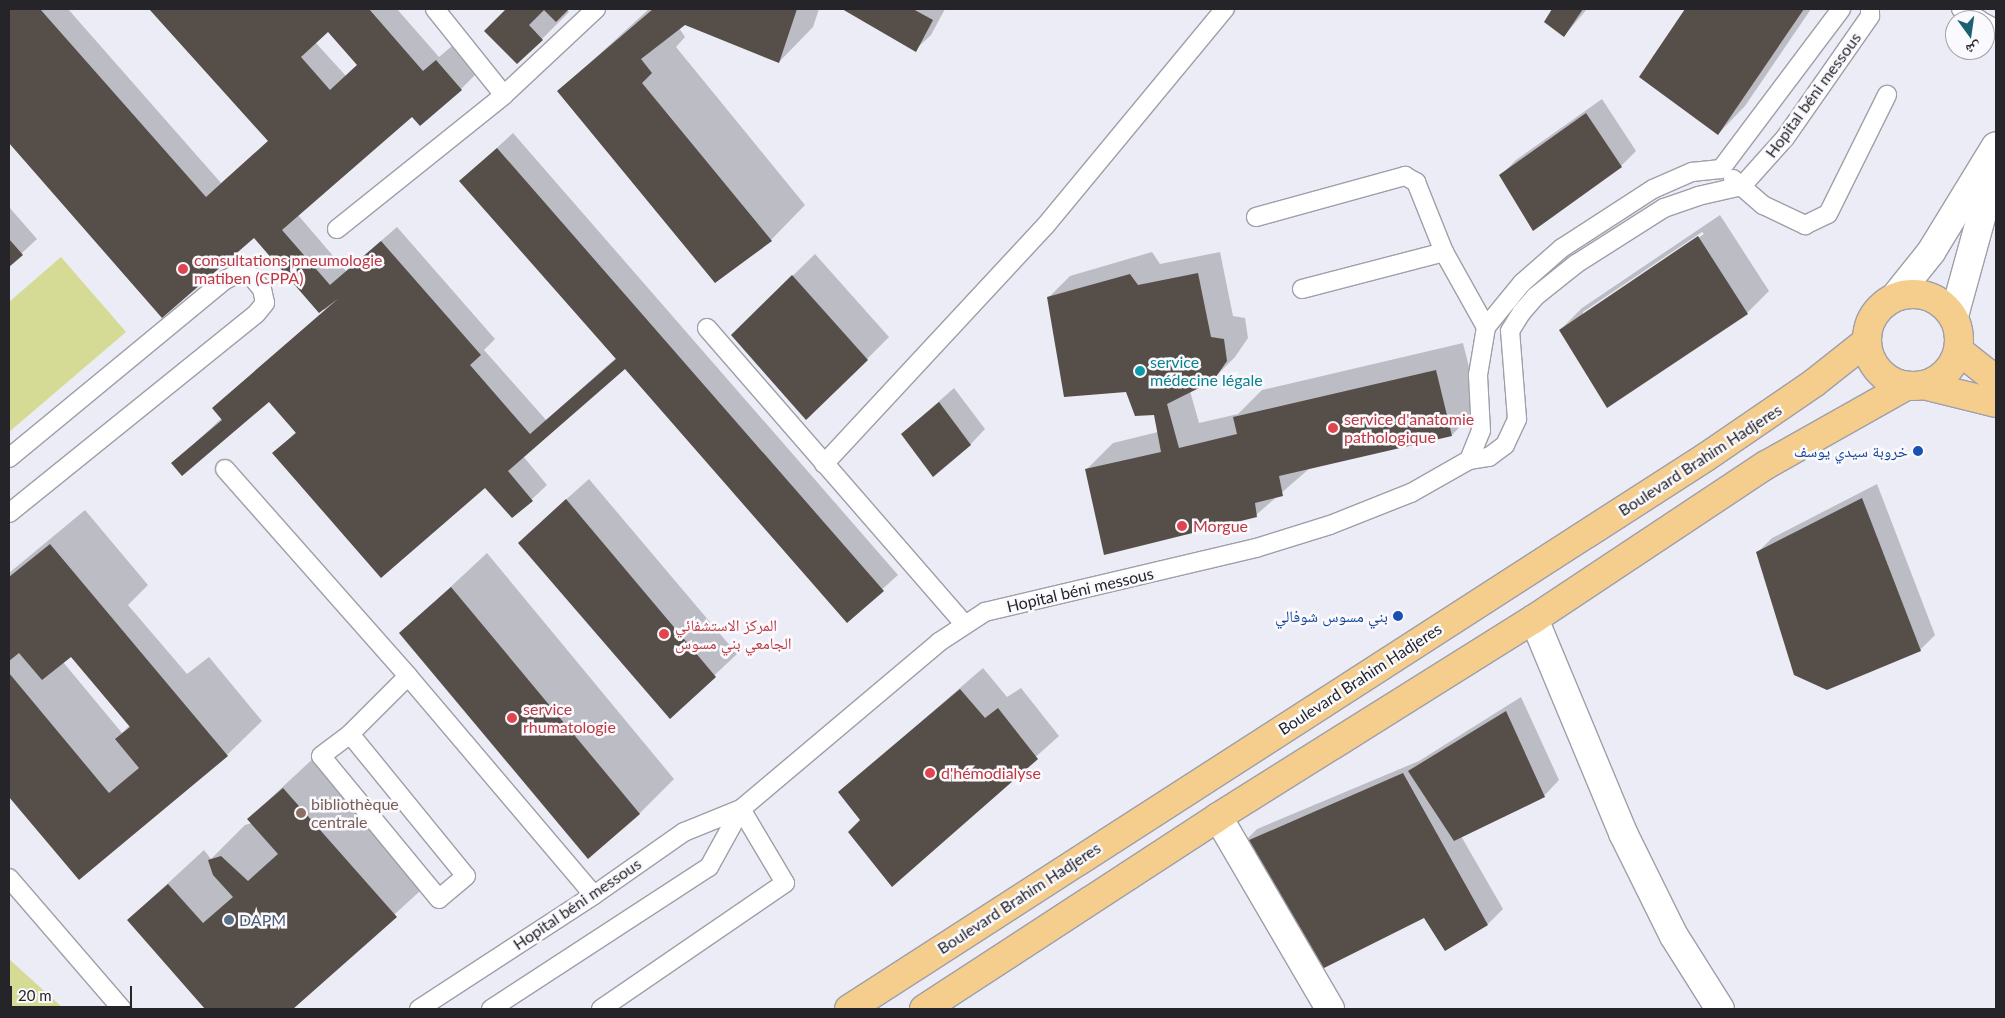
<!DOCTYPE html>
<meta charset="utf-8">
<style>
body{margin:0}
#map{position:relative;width:2005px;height:1018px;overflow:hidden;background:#ececf6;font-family:Lato,"Noto Naskh Arabic",sans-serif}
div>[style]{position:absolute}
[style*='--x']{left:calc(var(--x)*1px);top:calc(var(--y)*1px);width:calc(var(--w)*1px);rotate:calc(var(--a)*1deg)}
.green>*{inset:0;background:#d5da94}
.shadow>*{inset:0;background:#0003}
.building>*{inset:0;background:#564e48}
.roads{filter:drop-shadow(1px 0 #9e9fa8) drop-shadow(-1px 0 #9e9fa8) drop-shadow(0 1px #9e9fa8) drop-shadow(0 -1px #9e9fa8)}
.service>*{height:18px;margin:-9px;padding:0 9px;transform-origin:9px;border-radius:9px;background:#fff}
.minor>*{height:28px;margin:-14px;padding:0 14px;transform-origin:14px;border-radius:14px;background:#fff}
.secondary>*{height:28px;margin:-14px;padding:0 14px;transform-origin:14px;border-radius:14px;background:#fff}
.primary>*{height:28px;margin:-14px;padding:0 14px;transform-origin:14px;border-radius:14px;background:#f5ce8d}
.primary>.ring{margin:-14px;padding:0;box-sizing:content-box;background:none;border:28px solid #f5ce8d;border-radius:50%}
.dots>*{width:14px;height:14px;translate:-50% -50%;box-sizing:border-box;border:2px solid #fafafe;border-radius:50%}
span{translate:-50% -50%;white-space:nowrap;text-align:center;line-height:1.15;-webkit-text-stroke:5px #fafafe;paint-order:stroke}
.street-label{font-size:16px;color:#252529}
.health-label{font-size:16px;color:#be3a42}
.left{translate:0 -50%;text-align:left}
.culture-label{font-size:16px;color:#0d838f}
.transit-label{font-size:16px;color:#164399}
.right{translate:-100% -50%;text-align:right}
.education-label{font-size:16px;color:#785e54}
.service-label{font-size:16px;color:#4e5e75}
.frame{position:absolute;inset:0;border:10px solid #252529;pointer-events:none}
.north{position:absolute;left:1945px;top:10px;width:50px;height:50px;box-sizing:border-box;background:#fafafe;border:1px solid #a5a5a9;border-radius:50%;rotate:166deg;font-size:14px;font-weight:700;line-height:20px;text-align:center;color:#252529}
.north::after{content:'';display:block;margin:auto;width:18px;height:22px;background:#1a6171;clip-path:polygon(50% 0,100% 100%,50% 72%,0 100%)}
.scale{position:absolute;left:10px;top:986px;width:122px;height:22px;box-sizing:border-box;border:2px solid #252529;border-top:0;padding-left:6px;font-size:15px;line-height:18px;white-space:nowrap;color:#252529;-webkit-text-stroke:4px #fafafe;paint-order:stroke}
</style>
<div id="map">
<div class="green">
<i style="clip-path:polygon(61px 257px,126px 332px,9px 432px,9px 302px)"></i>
<i style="clip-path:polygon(9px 959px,64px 1009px,9px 1009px)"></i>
</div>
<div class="shadow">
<i style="clip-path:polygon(evenodd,9px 9px,68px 9px,221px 183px,269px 140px,151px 9px,397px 9px,439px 57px,452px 46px,476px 74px,461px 89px,412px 115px,298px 215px,346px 271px,397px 227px,495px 339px,484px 350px,546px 420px,616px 358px,461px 181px,513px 133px,898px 575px,847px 621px,625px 368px,523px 456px,547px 485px,513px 517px,485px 486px,274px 453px,296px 432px,269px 401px,173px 463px,222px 418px,213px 408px,325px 310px,254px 236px,162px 317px,9px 141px,9px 9px,328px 30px,358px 64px,346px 76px,315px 42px,328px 30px)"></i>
<i style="clip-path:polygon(508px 9px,567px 9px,569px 12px,542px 39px,486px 31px)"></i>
<i style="clip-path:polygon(649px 9px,819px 9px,813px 27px,779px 62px,684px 24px,679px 28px,685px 37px,676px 47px,805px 205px,771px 240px,558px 92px)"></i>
<i style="clip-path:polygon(843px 9px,945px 9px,931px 35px,915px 50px)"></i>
<i style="clip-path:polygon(1554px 9px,1587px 9px,1564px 36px,1545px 21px)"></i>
<i style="clip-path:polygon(1686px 9px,1811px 9px,1745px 106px,1718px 134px,1641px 77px)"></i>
<i style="clip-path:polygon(1602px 99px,1636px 151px,1621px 166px,1501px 175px,1516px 160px)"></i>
<i style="clip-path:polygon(9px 207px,37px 239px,9px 265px)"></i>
<i style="clip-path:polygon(evenodd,1720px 215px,1769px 291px,1747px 313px,1560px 330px,1582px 308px,1720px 215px,1702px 232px,1704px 234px,1583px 315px,1583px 312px,1702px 232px)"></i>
<i style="clip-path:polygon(1152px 252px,1160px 264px,1220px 252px,1233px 316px,1245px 318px,1248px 338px,1235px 357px,1212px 380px,1190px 391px,1199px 423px,1238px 414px,1262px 390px,1463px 343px,1479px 407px,1452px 435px,1310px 468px,1256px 515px,1086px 470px,1113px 443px,1158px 432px,1155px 414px,1127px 391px,1048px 298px,1070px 276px)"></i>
<i style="clip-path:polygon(815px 254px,889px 337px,867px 359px,732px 335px)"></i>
<i style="clip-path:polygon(954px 388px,985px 429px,970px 445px,902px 434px)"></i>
<i style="clip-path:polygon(589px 479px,737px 654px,670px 717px,542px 521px)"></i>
<i style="clip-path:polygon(1877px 484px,1935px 635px,1920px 650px,1757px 553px,1772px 538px)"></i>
<i style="clip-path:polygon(evenodd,85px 510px,148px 585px,128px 605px,187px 674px,209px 657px,262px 721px,227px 755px,79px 879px,9px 795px,9px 573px,85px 510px,80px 650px,130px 725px,122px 733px,63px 662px,80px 650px)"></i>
<i style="clip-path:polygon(487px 553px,674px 779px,639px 814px,401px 633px)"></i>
<i style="clip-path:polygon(983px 668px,1007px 697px,1021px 688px,1059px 736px,892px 885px,862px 820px,840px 792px)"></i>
<i style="clip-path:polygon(1521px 697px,1559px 780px,1544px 796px,1461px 836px,1503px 909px,1488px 924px,1424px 916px,1242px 844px,1257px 829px,1419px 761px)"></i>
<i style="clip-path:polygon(318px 754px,431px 881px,291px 1009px,207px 1009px,128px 920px,204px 850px,211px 859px,245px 825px,252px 823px,248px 819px)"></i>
</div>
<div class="building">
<i style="clip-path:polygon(evenodd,9px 9px,40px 9px,206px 197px,268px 141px,149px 9px,369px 9px,423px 71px,436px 60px,462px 90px,420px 126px,412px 117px,282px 230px,330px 285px,381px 241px,481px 355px,470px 365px,530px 434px,616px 359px,459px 181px,497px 148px,884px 591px,847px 623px,625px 369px,508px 471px,533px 501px,512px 518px,485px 488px,381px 578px,272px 453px,296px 433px,269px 402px,182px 476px,171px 463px,222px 420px,212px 408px,339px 298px,319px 313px,254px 238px,162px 318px,9px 143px,9px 9px,328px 32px,357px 65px,330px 90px,301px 57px,328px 32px)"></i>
<i style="clip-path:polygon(506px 9px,569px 9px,556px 22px,544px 10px,529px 25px,543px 40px,517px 64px,484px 31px)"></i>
<i style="clip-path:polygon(653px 9px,797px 9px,779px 63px,685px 25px,641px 59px,652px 73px,642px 83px,772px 241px,715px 283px,557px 91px)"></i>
<i style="clip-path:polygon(842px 9px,913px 9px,933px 20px,916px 52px)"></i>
<i style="clip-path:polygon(1552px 9px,1583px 9px,1564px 37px,1544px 22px)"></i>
<i style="clip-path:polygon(1685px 9px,1804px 9px,1718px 135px,1639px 77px)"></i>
<i style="clip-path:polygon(1586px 113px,1622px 167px,1533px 231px,1499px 175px)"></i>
<i style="clip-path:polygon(1698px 236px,1748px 314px,1607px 408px,1559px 330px)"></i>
<i style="clip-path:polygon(9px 239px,23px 255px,9px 267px)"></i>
<i style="clip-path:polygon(1198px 273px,1211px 337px,1224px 339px,1227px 361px,1213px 381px,1167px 404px,1179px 448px,1237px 434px,1233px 417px,1436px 370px,1452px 436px,1279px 476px,1283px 496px,1255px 503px,1257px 517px,1104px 555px,1085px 469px,1161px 452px,1154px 415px,1135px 416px,1126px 392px,1064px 397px,1047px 297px,1130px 274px,1138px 285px)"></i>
<i style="clip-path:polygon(792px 275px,868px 360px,806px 420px,731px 335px)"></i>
<i style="clip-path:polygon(939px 402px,971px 445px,933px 477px,901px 434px)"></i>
<i style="clip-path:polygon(1862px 498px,1921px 651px,1827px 690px,1794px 675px,1756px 552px)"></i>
<i style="clip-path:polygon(566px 499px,716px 677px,670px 719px,518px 543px)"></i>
<i style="clip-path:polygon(50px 544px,228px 756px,79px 880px,9px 797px,9px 673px,109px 793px,139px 768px,115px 739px,130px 727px,71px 657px,42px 680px,19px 653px,9px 661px,9px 577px)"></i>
<i style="clip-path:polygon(451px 587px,640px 814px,588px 859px,399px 633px)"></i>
<i style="clip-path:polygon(960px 689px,985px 718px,998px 708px,1038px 759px,892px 887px,848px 832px,860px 820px,838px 792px)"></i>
<i style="clip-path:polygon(1506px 711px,1545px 797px,1454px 841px,1408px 771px)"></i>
<i style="clip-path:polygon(1403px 773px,1488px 925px,1445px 951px,1424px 918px,1320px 970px,1240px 844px)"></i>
<i style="clip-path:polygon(283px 788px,397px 917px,293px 1009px,205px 1009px,127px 920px,168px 884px,203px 923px,233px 897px,213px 875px,208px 860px,221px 856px,248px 881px,278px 854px,247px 819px)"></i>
</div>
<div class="roads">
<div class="service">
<i style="--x:435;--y:9;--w:110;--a:51.3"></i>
<i style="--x:1961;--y:9;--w:22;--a:30"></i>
<i style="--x:1985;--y:23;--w:13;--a:29"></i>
<i style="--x:1733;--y:179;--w:40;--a:41"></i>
<i style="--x:1763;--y:205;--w:47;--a:25.5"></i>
<i style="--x:1805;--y:225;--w:25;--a:-26"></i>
<i style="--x:1828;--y:214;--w:133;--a:-63.6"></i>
<i style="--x:1256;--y:217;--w:155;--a:-15.4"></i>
<i style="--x:1405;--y:176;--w:13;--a:29"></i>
<i style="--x:1416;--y:182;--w:75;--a:68.2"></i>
<i style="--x:1444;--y:252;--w:86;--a:60.8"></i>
<i style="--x:337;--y:229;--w:214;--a:-38.7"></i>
<i style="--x:504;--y:95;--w:126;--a:-43.1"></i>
<i style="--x:1302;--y:289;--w:147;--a:-14.6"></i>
<i style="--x:707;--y:328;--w:392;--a:49"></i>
<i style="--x:9;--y:458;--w:280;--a:-39.5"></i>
<i style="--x:225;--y:280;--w:16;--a:-27"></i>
<i style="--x:239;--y:273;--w:12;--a:14"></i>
<i style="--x:251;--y:276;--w:17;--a:50"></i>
<i style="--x:262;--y:289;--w:14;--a:78"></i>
<i style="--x:265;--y:303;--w:14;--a:129"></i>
<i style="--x:256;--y:314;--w:317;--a:141.1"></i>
<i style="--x:1469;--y:460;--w:31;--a:-68"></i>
<i style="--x:1481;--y:431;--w:56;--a:-93.1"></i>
<i style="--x:1478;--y:375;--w:49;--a:-80.5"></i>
<i style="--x:1486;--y:327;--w:57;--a:-50.7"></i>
<i style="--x:1522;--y:283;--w:53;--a:-41.2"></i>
<i style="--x:1562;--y:248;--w:108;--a:-33"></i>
<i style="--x:1653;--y:189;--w:43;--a:-23.6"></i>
<i style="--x:1692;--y:172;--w:29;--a:-6"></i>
<i style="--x:1721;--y:169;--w:200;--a:-53.1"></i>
<i style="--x:824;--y:464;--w:326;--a:-47.1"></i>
<i style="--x:1046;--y:225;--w:281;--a:-50.4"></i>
<i style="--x:225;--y:469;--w:276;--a:48.5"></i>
<i style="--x:408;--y:676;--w:287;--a:49.7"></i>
<i style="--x:350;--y:734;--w:183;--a:50.8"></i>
<i style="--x:466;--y:876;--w:35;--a:140"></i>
<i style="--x:439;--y:899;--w:185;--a:-129.5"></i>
<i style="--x:321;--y:756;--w:36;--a:-37"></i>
<i style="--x:350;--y:734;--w:82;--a:-45"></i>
<i style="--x:9;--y:878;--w:173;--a:49.2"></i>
<i style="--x:419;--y:1009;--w:209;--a:-33.1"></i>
<i style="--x:594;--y:895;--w:110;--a:-35"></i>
<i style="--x:684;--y:832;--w:61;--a:-22"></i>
<i style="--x:741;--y:809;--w:259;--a:-40.1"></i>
<i style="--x:939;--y:642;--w:55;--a:-33.1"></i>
<i style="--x:985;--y:612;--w:278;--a:-13.3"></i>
<i style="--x:1256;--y:548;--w:77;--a:-17.3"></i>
<i style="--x:1330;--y:525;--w:87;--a:-21.6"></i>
<i style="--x:1411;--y:493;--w:67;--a:-29.6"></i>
<i style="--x:1469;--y:460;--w:20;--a:-9"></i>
<i style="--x:1489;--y:457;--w:20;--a:-37"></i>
<i style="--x:1505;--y:445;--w:29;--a:-65"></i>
<i style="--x:1517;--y:419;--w:88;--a:-94.5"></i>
<i style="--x:1510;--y:331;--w:22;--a:-58"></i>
<i style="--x:1522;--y:312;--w:21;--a:-49"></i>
<i style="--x:1536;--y:296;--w:51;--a:-38.7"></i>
<i style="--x:1576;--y:264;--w:104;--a:-32.5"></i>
<i style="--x:1664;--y:208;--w:36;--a:-19"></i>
<i style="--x:1698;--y:196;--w:45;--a:-12.8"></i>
<i style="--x:1742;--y:186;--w:64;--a:-48.1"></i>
<i style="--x:1785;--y:138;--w:149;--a:-55.1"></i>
<i style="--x:1870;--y:16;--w:7;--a:-90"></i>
<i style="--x:491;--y:1009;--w:260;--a:-33.1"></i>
<i style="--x:709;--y:867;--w:66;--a:-61.1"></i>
<i style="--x:601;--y:1009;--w:223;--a:-34.4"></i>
<i style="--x:785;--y:883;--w:86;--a:-120.7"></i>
</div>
<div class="minor">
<i style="--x:1534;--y:619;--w:232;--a:67.4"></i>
<i style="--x:1623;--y:833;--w:115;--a:63.7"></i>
<i style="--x:1674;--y:936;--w:86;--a:57.8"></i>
<i style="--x:1218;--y:817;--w:222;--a:59.7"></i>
</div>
<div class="secondary">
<i style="--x:1895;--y:297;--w:58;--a:-51.3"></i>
<i style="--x:1931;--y:252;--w:124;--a:-58.5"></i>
<i style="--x:1954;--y:316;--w:150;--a:-74.6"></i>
</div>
<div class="primary">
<i class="ring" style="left:1867px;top:294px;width:64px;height:64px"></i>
<i style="--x:1958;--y:350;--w:48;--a:38.3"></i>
<i style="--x:1923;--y:385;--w:75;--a:13.9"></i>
<i style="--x:849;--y:1009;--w:1019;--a:-32.79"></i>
<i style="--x:1706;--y:457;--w:131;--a:-34.4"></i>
<i style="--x:1814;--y:383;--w:66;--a:-38.3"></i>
<i style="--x:924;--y:1009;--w:351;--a:-33.1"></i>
<i style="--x:1218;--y:817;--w:373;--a:-32.1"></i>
<i style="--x:1534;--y:619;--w:278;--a:-33.6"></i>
<i style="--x:1766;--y:465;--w:161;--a:-29.4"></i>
</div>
</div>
<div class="dots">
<i style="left:183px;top:269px;background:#e0444e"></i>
<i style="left:1140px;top:371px;background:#0f9aa8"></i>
<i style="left:1333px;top:428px;background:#e0444e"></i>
<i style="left:1918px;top:451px;background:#1a4fb4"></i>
<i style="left:1182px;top:526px;background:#e0444e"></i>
<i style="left:1398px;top:616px;background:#1a4fb4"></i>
<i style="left:664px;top:634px;background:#e0444e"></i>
<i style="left:512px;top:718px;background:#e0444e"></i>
<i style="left:930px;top:773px;background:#e0444e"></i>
<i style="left:301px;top:813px;background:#8d6e63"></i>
<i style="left:229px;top:920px;background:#5c6f8a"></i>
</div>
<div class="street-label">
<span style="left:1813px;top:95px;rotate:-54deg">Hopital béni messous</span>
<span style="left:1700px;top:460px;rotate:-33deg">Boulevard Brahim Hadjeres</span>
<span style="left:1080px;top:590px;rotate:-13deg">Hopital béni messous</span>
<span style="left:1360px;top:679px;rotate:-33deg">Boulevard Brahim Hadjeres</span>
<span style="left:1019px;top:898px;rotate:-33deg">Boulevard Brahim Hadjeres</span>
<span style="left:577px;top:904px;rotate:-34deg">Hopital béni messous</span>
</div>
<div class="health-label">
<span class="left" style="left:194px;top:269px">consultations pneumologie<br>matiben (CPPA)</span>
<span class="left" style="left:1344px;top:428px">service d'anatomie<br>pathologique</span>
<span class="left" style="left:1193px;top:526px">Morgue</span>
<span class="left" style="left:675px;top:634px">المركز الاستشفائي<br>الجامعي بني مسوس</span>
<span class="left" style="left:523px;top:718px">service<br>rhumatologie</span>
<span class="left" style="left:941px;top:773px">d'hémodialyse</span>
</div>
<div class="culture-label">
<span class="left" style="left:1150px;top:371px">service<br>médecine légale</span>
</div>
<div class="transit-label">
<span class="right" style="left:1908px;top:451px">خروبة سيدي يوسف</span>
<span class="right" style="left:1388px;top:616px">بني مسوس شوفالي</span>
</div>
<div class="education-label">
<span class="left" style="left:311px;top:813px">bibliothèque<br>centrale</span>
</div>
<div class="service-label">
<span class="left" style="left:239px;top:920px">DAPM</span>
</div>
<div class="frame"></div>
<div class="north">ش</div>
<div class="scale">20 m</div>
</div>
